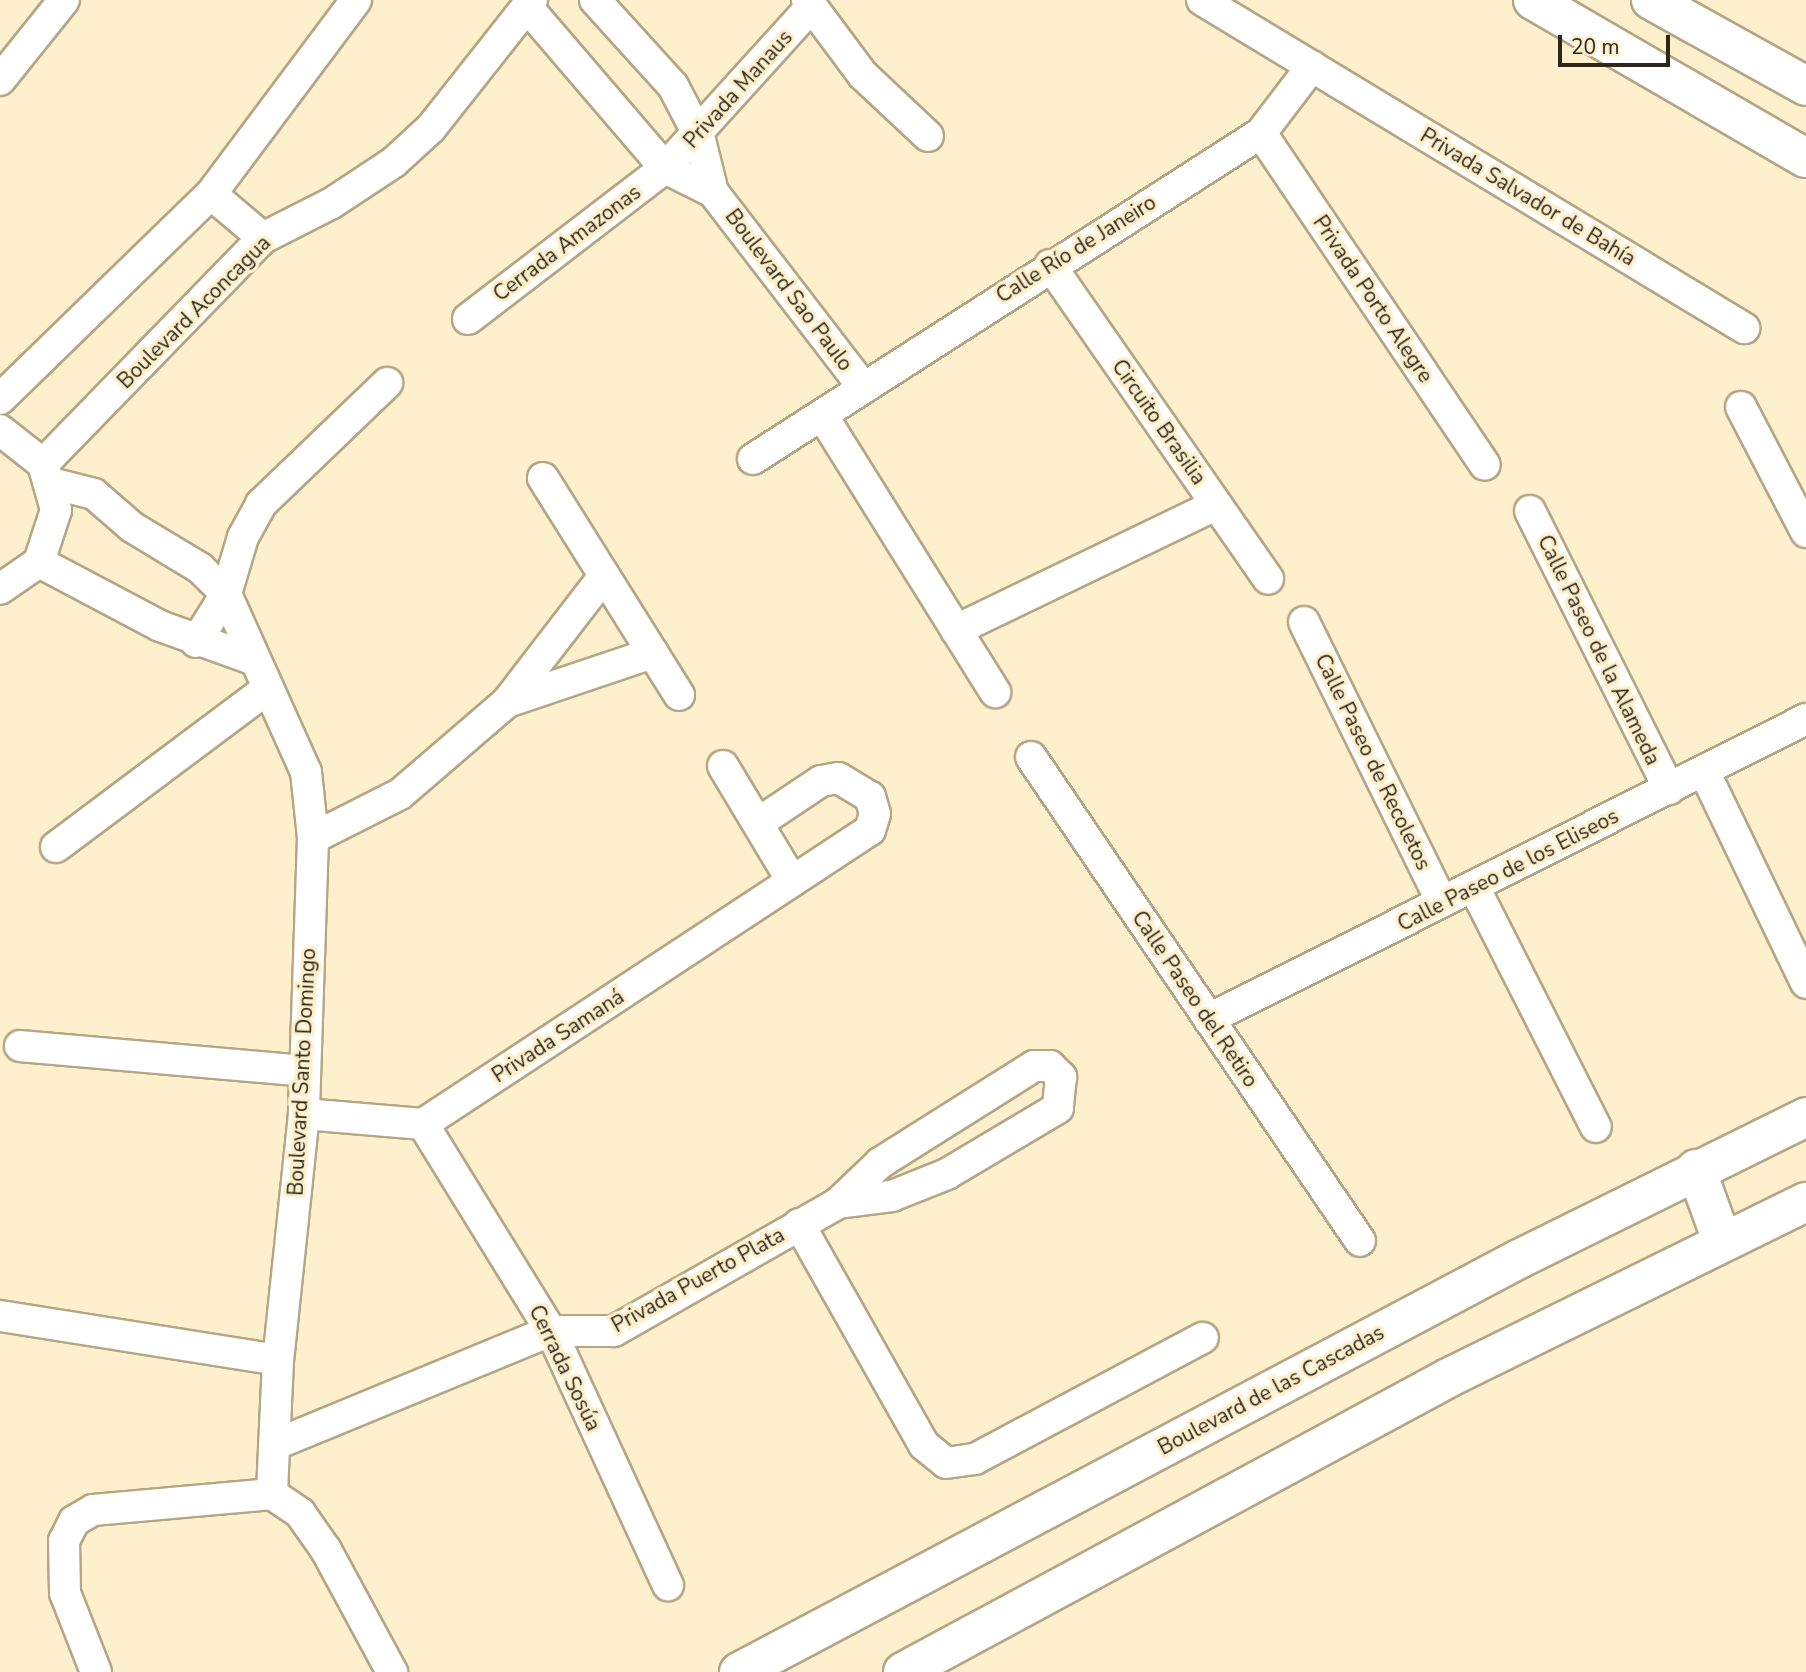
<!DOCTYPE html>
<meta charset="utf-8">
<style>
body{margin:0}
#map{position:relative;width:1806px;height:1672px;overflow:hidden;background:#fff0cd;font-family:"Nunito Sans",sans-serif}
div>[style]{position:absolute}
[style*='--x']{left:calc(var(--x)*1px);top:calc(var(--y)*1px);width:calc(var(--w)*1px);rotate:calc(var(--a)*1deg)}
.roads{filter:drop-shadow(2px 0 #b4a685) drop-shadow(-2px 0 #b4a685) drop-shadow(0 2px #b4a685) drop-shadow(0 -2px #b4a685)}
.minor>*{height:30px;margin:-15px;padding:0 15px;transform-origin:15px;border-radius:15px;background:#fff}
.secondary>*{height:38px;margin:-19px;padding:0 19px;transform-origin:19px;border-radius:19px;background:#fff}
span{translate:-50% -50%;white-space:nowrap;text-align:center;line-height:1.15;-webkit-text-stroke:7px #fff0cd;paint-order:stroke}
.street-label{font-size:21px;color:#2d271a}
.scale{position:absolute;left:1558px;top:35px;width:112px;height:32px;box-sizing:border-box;border:4px solid #2d271a;border-top:0;padding-left:9px;font-size:21px;line-height:24px;white-space:nowrap;color:#2d271a;-webkit-text-stroke:5px #fff0cd;paint-order:stroke}
</style>
<div id="map">
<div class="roads">
<div class="minor">
<i style="--x:595;--y:0;--w:116;--a:47.8"></i>
<i style="--x:673;--y:86;--w:56;--a:62.5"></i>
<i style="--x:699;--y:136;--w:58;--a:76"></i>
<i style="--x:713;--y:192;--w:247;--a:52.4"></i>
<i style="--x:807;--y:0;--w:94;--a:53.3"></i>
<i style="--x:863;--y:75;--w:89;--a:43.2"></i>
<i style="--x:1202;--y:0;--w:634;--a:31.18"></i>
<i style="--x:528;--y:8;--w:211;--a:49.4"></i>
<i style="--x:665;--y:168;--w:54;--a:26.6"></i>
<i style="--x:0;--y:80;--w:102;--a:-51.3"></i>
<i style="--x:1261;--y:133;--w:400;--a:56"></i>
<i style="--x:211;--y:194;--w:68;--a:40.2"></i>
<i style="--x:1050;--y:265;--w:382;--a:55.2"></i>
<i style="--x:468;--y:319;--w:248;--a:-37.5"></i>
<i style="--x:665;--y:168;--w:215;--a:-47.8"></i>
<i style="--x:0;--y:399;--w:294;--a:-44.2"></i>
<i style="--x:211;--y:194;--w:242;--a:-53.2"></i>
<i style="--x:1741;--y:407;--w:141;--a:62.5"></i>
<i style="--x:822;--y:415;--w:327;--a:58"></i>
<i style="--x:0;--y:430;--w:55;--a:38.3"></i>
<i style="--x:43;--y:464;--w:48;--a:74.2"></i>
<i style="--x:56;--y:510;--w:55;--a:108.1"></i>
<i style="--x:39;--y:562;--w:47;--a:145.3"></i>
<i style="--x:753;--y:459;--w:604;--a:-32.69"></i>
<i style="--x:1261;--y:133;--w:84;--a:-52.7"></i>
<i style="--x:43;--y:464;--w:315;--a:-45.8"></i>
<i style="--x:263;--y:238;--w:77;--a:-26.9"></i>
<i style="--x:332;--y:203;--w:74;--a:-33.5"></i>
<i style="--x:394;--y:162;--w:50;--a:-42.6"></i>
<i style="--x:431;--y:128;--w:163;--a:-51.7"></i>
<i style="--x:543;--y:478;--w:256;--a:57.9"></i>
<i style="--x:51;--y:483;--w:44;--a:14.3"></i>
<i style="--x:94;--y:494;--w:50;--a:41"></i>
<i style="--x:132;--y:527;--w:79;--a:31.1"></i>
<i style="--x:200;--y:568;--w:37;--a:45"></i>
<i style="--x:226;--y:594;--w:195;--a:65.8"></i>
<i style="--x:306;--y:772;--w:66;--a:83.9"></i>
<i style="--x:313;--y:838;--w:276;--a:91.9"></i>
<i style="--x:304;--y:1114;--w:247;--a:96"></i>
<i style="--x:278;--y:1360;--w:134;--a:92.6"></i>
<i style="--x:1530;--y:511;--w:311;--a:63.4"></i>
<i style="--x:39;--y:562;--w:137;--a:27.9"></i>
<i style="--x:160;--y:626;--w:101;--a:19.7"></i>
<i style="--x:1304;--y:622;--w:312;--a:63.8"></i>
<i style="--x:956;--y:630;--w:288;--a:-25.7"></i>
<i style="--x:196;--y:642;--w:57;--a:-58"></i>
<i style="--x:226;--y:594;--w:59;--a:-73.4"></i>
<i style="--x:243;--y:537;--w:38;--a:-61"></i>
<i style="--x:261;--y:504;--w:175;--a:-43.8"></i>
<i style="--x:507;--y:702;--w:154;--a:-18.6"></i>
<i style="--x:1031;--y:757;--w:585;--a:55.79"></i>
<i style="--x:723;--y:766;--w:134;--a:59"></i>
<i style="--x:1704;--y:771;--w:235;--a:64.3"></i>
<i style="--x:313;--y:838;--w:97;--a:-26.8"></i>
<i style="--x:400;--y:794;--w:141;--a:-40.7"></i>
<i style="--x:507;--y:702;--w:159;--a:-52.4"></i>
<i style="--x:56;--y:847;--w:264;--a:-36.8"></i>
<i style="--x:1474;--y:887;--w:269;--a:63.1"></i>
<i style="--x:1209;--y:1019;--w:668;--a:-26.68"></i>
<i style="--x:20;--y:1046;--w:285;--a:5"></i>
<i style="--x:304;--y:1114;--w:119;--a:4.8"></i>
<i style="--x:423;--y:1124;--w:535;--a:-33.33"></i>
<i style="--x:870;--y:830;--w:17;--a:-73"></i>
<i style="--x:875;--y:814;--w:18;--a:-106"></i>
<i style="--x:870;--y:797;--w:37;--a:-149"></i>
<i style="--x:838;--y:778;--w:17;--a:170"></i>
<i style="--x:821;--y:781;--w:76;--a:146.3"></i>
<i style="--x:423;--y:1124;--w:243;--a:58.3"></i>
<i style="--x:551;--y:1331;--w:280;--a:65.3"></i>
<i style="--x:799;--y:1224;--w:254;--a:60.5"></i>
<i style="--x:924;--y:1445;--w:28;--a:39"></i>
<i style="--x:946;--y:1463;--w:29;--a:-8"></i>
<i style="--x:975;--y:1459;--w:258;--a:-28"></i>
<i style="--x:0;--y:1316;--w:281;--a:9"></i>
<i style="--x:274;--y:1445;--w:300;--a:-22.4"></i>
<i style="--x:551;--y:1331;--w:63;--a:0"></i>
<i style="--x:614;--y:1331;--w:258;--a:-29.7"></i>
<i style="--x:838;--y:1203;--w:58;--a:-43.6"></i>
<i style="--x:880;--y:1163;--w:182;--a:-32.2"></i>
<i style="--x:1034;--y:1066;--w:16;--a:0"></i>
<i style="--x:1050;--y:1066;--w:16;--a:45"></i>
<i style="--x:1061;--y:1077;--w:31;--a:96"></i>
<i style="--x:1058;--y:1108;--w:129;--a:149.3"></i>
<i style="--x:947;--y:1174;--w:59;--a:158.2"></i>
<i style="--x:892;--y:1196;--w:54;--a:172.6"></i>
<i style="--x:96;--y:1672;--w:85;--a:-111.4"></i>
<i style="--x:65;--y:1593;--w:52;--a:-91.1"></i>
<i style="--x:64;--y:1541;--w:22;--a:-63"></i>
<i style="--x:74;--y:1521;--w:22;--a:-30"></i>
<i style="--x:93;--y:1510;--w:180;--a:-5.1"></i>
<i style="--x:272;--y:1494;--w:34;--a:34"></i>
<i style="--x:300;--y:1513;--w:45;--a:54.9"></i>
<i style="--x:326;--y:1550;--w:139;--a:61.6"></i>
</div>
<div class="secondary">
<i style="--x:1533;--y:0;--w:315;--a:30.1"></i>
<i style="--x:1651;--y:0;--w:177;--a:29"></i>
<i style="--x:1696;--y:1169;--w:77;--a:70.1"></i>
<i style="--x:739;--y:1672;--w:883;--a:-27.9"></i>
<i style="--x:1519;--y:1259;--w:320;--a:-26.3"></i>
<i style="--x:903;--y:1672;--w:619;--a:-28.34"></i>
<i style="--x:1448;--y:1378;--w:399;--a:-26.2"></i>
</div>
</div>
<div class="street-label">
<span style="left:738px;top:89px;rotate:-48deg">Privada Manaus</span>
<span style="left:1528px;top:197px;rotate:31deg">Privada Salvador de Bahía</span>
<span style="left:567px;top:243px;rotate:-37deg">Cerrada Amazonas</span>
<span style="left:1076px;top:249px;rotate:-32deg">Calle Río de Janeiro</span>
<span style="left:789px;top:290px;rotate:53deg">Boulevard Sao Paulo</span>
<span style="left:1373px;top:299px;rotate:56deg">Privada Porto Alegre</span>
<span style="left:194px;top:312px;rotate:-45deg">Boulevard Aconcagua</span>
<span style="left:1159px;top:422px;rotate:55deg">Circuito Brasilia</span>
<span style="left:1599px;top:650px;rotate:64deg">Calle Paseo de la Alameda</span>
<span style="left:1373px;top:762px;rotate:64deg">Calle Paseo de Recoletos</span>
<span style="left:1508px;top:870px;rotate:-27deg">Calle Paseo de los Eliseos</span>
<span style="left:1195px;top:999px;rotate:56deg">Calle Paseo del Retiro</span>
<span style="left:558px;top:1036px;rotate:-33deg">Privada Samaná</span>
<span style="left:302px;top:1072px;rotate:-87deg">Boulevard Santo Domingo</span>
<span style="left:698px;top:1280px;rotate:-29deg">Privada Puerto Plata</span>
<span style="left:565px;top:1368px;rotate:64deg">Cerrada Sosúa</span>
<span style="left:1271px;top:1390px;rotate:-28deg">Boulevard de las Cascadas</span>
</div>
<div class="scale">20 m</div>
</div>
